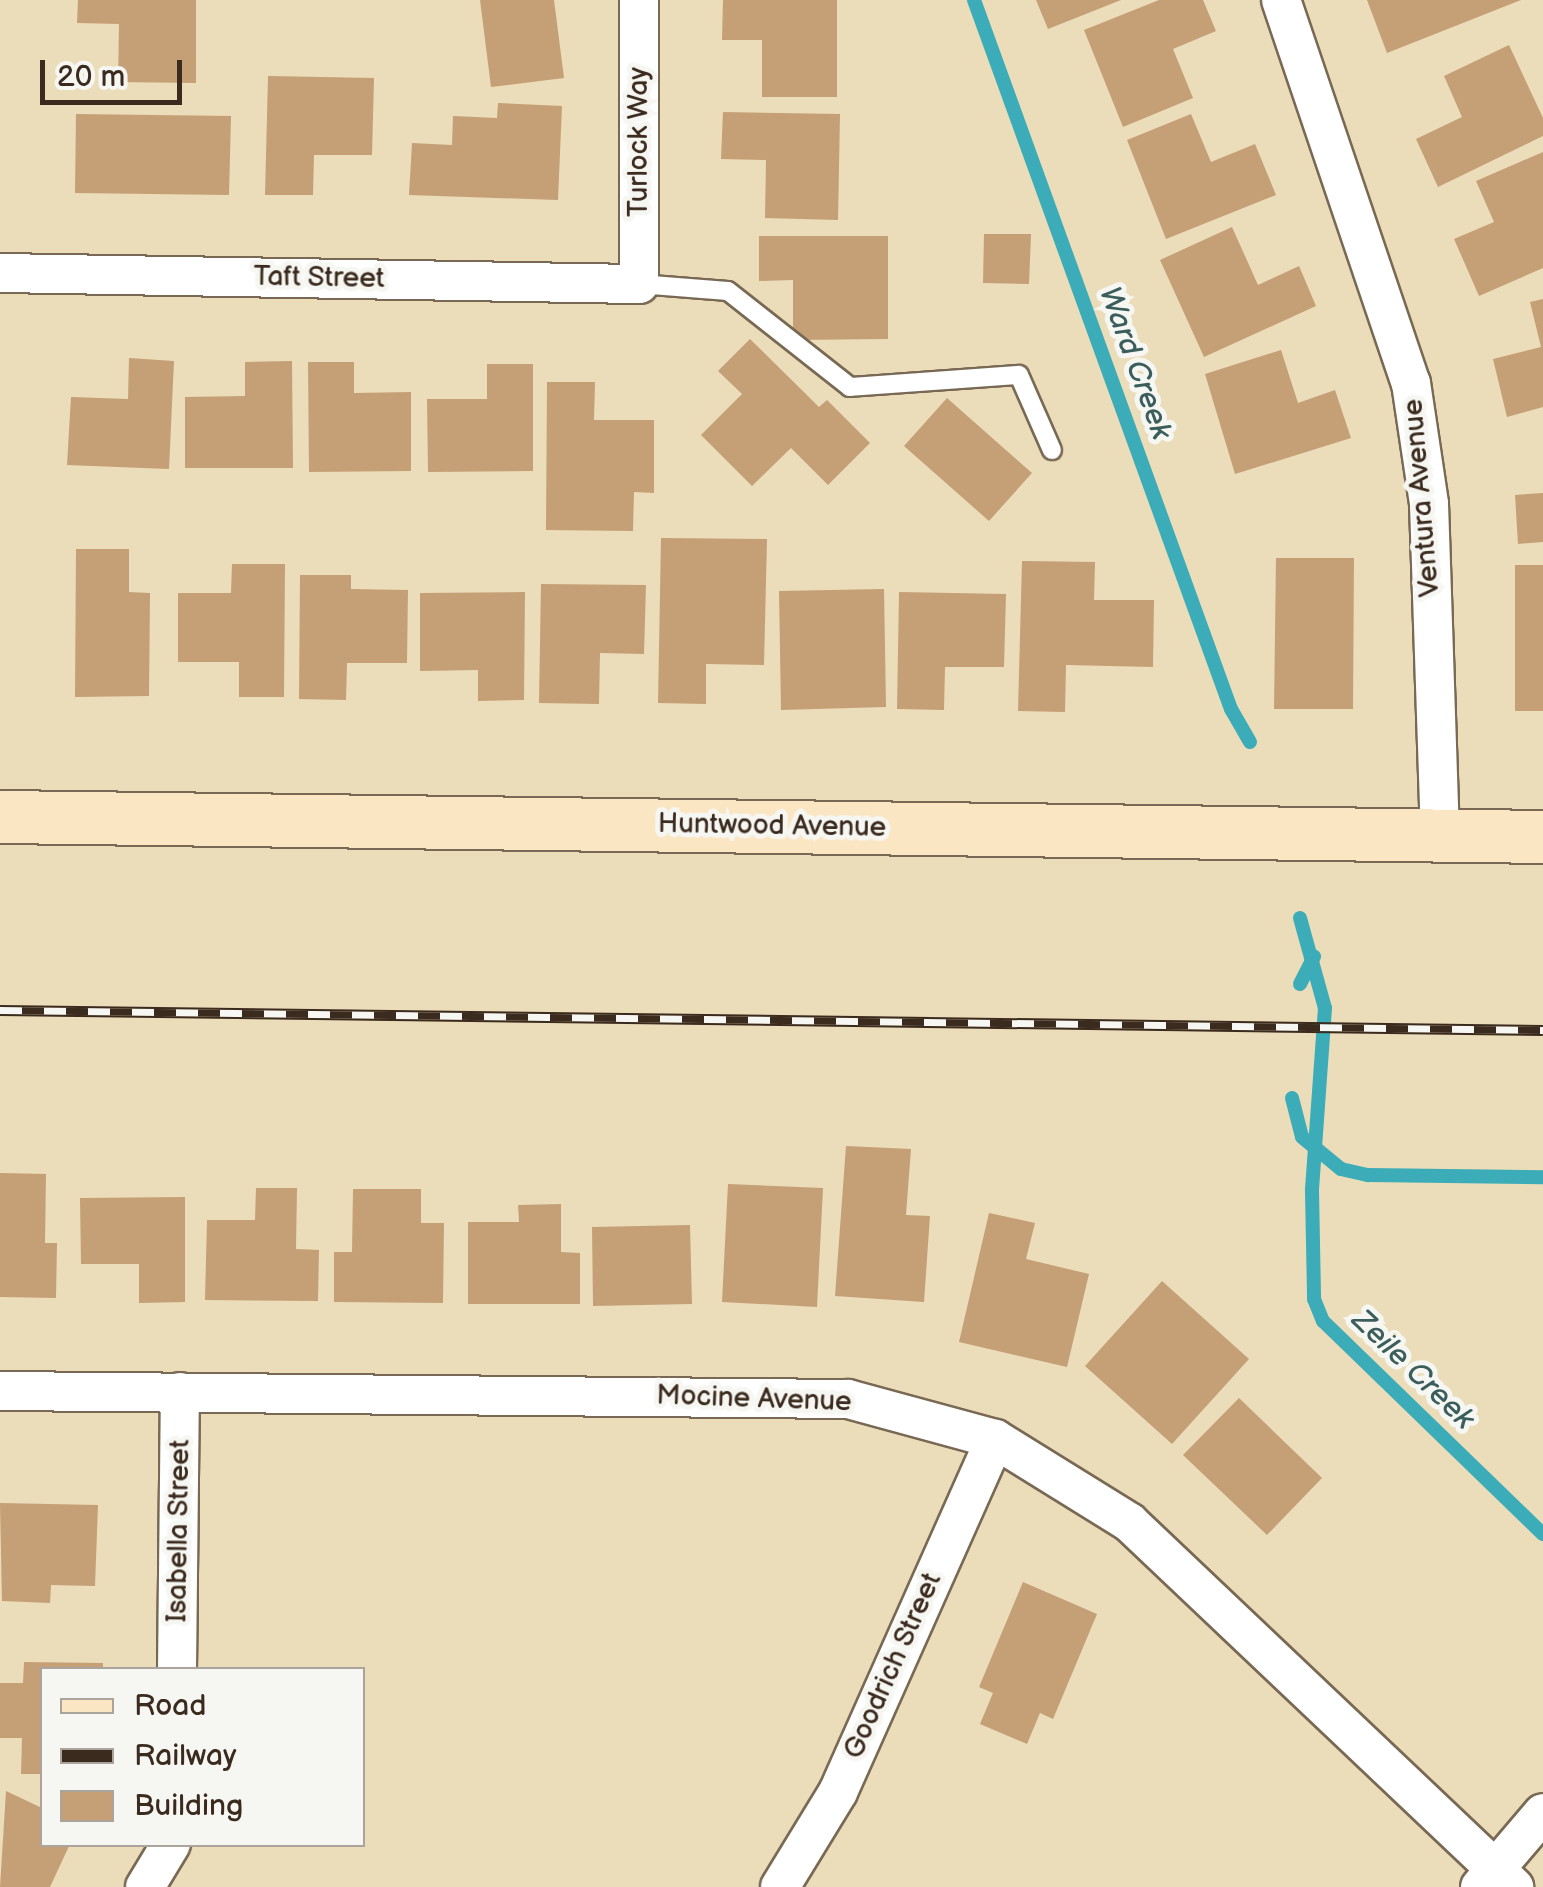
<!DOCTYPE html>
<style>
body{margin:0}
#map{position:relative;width:1543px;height:1887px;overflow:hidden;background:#ebddb9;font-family:"Balsamiq Sans",sans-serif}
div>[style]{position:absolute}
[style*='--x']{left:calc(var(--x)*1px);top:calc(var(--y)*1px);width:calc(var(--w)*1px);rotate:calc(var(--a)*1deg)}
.stream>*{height:14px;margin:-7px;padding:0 7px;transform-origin:7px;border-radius:7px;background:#3cacb8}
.building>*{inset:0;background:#c59f76}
.roads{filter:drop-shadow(2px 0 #796954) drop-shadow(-2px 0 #796954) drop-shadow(0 2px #796954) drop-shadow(0 -2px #796954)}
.lane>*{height:18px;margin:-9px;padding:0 9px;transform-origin:9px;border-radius:9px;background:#fff}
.street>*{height:38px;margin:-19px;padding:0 19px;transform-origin:19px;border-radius:19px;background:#fff}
.secondary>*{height:52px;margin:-26px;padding:0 26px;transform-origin:26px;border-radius:26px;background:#fbe6c4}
.rail>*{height:11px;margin-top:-5.5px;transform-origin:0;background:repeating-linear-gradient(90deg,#f6f6f2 0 22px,#3b2a1e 0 44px);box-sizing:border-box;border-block:2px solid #3b2a1e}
span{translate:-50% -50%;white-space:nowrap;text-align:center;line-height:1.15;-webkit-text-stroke:10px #f6f6f2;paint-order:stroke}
.street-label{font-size:28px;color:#3b2a1e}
.water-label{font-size:30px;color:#3b5e5c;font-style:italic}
.legend{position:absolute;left:40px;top:1667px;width:325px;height:180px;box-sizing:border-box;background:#f6f6f2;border:2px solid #aba49d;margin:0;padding:12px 18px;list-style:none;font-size:30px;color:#3b2a1e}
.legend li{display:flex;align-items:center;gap:20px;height:50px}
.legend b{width:50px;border:2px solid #aba49d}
.scale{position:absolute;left:40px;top:60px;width:142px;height:45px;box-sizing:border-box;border:5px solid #3b2a1e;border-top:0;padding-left:12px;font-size:30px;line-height:35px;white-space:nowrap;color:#3b2a1e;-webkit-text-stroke:8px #f6f6f2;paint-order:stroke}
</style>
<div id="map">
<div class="stream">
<i style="--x:974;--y:0;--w:754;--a:70.08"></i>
<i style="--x:1231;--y:709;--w:38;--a:60"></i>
<i style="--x:1300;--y:918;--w:93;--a:74.5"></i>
<i style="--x:1325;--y:1008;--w:183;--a:94.1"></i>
<i style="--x:1312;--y:1191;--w:108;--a:88.9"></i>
<i style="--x:1314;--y:1299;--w:24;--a:68"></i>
<i style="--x:1323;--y:1321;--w:306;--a:44.1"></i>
<i style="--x:1300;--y:984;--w:31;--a:-63"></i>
<i style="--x:1292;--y:1098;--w:40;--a:75.6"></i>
<i style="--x:1302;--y:1137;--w:50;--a:39.4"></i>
<i style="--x:1341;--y:1169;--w:28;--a:13"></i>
<i style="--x:1368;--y:1175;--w:175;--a:0.7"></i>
</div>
<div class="building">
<i style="clip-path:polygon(78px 0,196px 0,196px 83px,118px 82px,119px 24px,77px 23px)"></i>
<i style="clip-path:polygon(480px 0,554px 0,564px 78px,491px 87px)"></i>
<i style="clip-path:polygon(723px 0,837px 0,837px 97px,762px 97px,762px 40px,722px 40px)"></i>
<i style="clip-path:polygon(1036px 0,1121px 0,1048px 29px)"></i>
<i style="clip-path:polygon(1159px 0,1203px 0,1216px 31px,1173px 49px,1193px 98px,1123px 127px,1084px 30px)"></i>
<i style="clip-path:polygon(1367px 0,1521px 0,1387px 53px)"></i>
<i style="clip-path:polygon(1509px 45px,1543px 118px,1543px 136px,1438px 187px,1416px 139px,1462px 117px,1444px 76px)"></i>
<i style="clip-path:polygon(268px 76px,374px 78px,372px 155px,314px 155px,313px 195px,265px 195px)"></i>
<i style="clip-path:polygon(498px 103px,562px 106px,558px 200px,409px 195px,412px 143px,452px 145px,453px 116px,497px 118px)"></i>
<i style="clip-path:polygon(723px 112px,840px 114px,838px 220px,765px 218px,766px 160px,721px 159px)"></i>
<i style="clip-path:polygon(76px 114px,231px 116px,229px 195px,75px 193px)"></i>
<i style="clip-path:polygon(1191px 114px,1211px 162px,1255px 144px,1276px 195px,1166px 239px,1127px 140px)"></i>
<i style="clip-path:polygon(1543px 152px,1543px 268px,1479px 296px,1454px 239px,1494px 222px,1476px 181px)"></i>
<i style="clip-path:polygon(1232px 227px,1258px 285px,1299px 266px,1316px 306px,1204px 357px,1160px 260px)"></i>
<i style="clip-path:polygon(984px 234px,1031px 234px,1029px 284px,983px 283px)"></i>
<i style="clip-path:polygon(759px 236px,888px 236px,888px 339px,793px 340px,793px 280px,759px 281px)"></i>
<i style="clip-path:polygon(1543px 299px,1543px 407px,1507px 417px,1493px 359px,1541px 347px,1530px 302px)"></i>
<i style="clip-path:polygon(750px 339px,819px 407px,827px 400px,870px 443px,828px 485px,791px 448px,752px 486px,701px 435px,742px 394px,718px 371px)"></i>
<i style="clip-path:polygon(1281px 350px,1298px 403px,1335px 390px,1351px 438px,1235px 474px,1205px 374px)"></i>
<i style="clip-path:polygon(129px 358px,174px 361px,169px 469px,67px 465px,71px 397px,128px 399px)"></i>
<i style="clip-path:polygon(292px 361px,293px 468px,185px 468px,185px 397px,245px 396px,245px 362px)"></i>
<i style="clip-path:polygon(308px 362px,354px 362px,354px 393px,411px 392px,411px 471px,309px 472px)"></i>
<i style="clip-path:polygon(487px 364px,533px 364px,533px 471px,428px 472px,427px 399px,487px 399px)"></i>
<i style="clip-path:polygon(547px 382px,595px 382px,594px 420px,654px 420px,654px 493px,634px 492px,633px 531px,546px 530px)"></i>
<i style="clip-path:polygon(947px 398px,1032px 473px,989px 521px,904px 446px)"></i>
<i style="clip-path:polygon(1543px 493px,1543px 542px,1518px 544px,1515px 495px)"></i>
<i style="clip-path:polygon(661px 538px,767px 539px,764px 665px,706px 664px,706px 704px,658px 703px)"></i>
<i style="clip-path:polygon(76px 549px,129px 549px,129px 592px,150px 593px,149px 696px,75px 697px)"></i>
<i style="clip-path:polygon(1276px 558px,1354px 558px,1353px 709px,1274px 709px)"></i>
<i style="clip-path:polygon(1022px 561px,1095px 562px,1094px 600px,1154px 600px,1153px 667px,1066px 665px,1065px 712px,1018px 711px)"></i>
<i style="clip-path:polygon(232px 564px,285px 564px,284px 697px,239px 697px,239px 662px,178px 662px,178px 593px,231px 593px)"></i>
<i style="clip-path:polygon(1515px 565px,1543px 565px,1543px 711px,1515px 711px)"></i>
<i style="clip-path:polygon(300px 575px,351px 575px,351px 589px,408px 590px,407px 663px,347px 663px,346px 700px,299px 699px)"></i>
<i style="clip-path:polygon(541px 584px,646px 585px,644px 654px,600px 653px,599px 704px,539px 703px)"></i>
<i style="clip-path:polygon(884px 589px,886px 707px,781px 710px,779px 591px)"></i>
<i style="clip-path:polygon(525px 592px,524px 700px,478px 701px,478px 670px,420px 671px,420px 593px)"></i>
<i style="clip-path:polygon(899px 592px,1006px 594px,1004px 667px,945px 667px,944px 710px,897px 709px)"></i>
<i style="clip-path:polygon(846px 1146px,911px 1149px,906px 1215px,930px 1216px,924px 1302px,835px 1296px)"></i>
<i style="clip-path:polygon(0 1173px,46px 1174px,45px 1243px,57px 1243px,56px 1298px,0 1297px)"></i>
<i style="clip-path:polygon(728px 1184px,823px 1188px,817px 1307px,722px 1302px)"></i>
<i style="clip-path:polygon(256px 1188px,297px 1188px,296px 1249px,319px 1250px,318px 1301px,205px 1300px,207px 1220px,255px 1220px)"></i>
<i style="clip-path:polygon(353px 1189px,421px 1189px,421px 1223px,444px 1223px,443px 1303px,334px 1302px,334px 1252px,352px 1252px)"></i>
<i style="clip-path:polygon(185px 1197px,185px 1302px,139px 1303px,139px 1264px,81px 1264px,80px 1198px)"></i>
<i style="clip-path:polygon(561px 1204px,561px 1252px,580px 1253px,580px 1304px,468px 1304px,468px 1222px,519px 1222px,518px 1205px)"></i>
<i style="clip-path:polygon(989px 1213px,1035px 1223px,1026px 1259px,1089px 1274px,1067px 1367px,959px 1342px)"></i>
<i style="clip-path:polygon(690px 1225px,692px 1304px,593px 1306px,592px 1227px)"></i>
<i style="clip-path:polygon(1162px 1281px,1249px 1359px,1172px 1444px,1085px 1366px)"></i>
<i style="clip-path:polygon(1239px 1398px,1322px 1478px,1267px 1535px,1183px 1455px)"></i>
<i style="clip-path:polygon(0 1503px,98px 1505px,95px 1586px,51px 1585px,50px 1603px,2px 1601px)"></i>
<i style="clip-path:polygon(1023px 1582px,1097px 1614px,1053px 1719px,1040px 1713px,1027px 1744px,980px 1724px,993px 1693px,979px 1687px)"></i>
<i style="clip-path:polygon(24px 1662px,103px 1663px,103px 1670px,42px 1670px,42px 1774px,21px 1774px,22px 1738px,0 1738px,0 1683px,23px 1683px)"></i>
<i style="clip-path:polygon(6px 1791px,42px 1808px,42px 1844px,70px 1844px,50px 1887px,0 1887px)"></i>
</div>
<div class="roads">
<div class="lane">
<i style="--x:639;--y:284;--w:89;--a:4.5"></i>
<i style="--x:728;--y:291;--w:155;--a:38.2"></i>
<i style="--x:850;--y:387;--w:169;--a:-4.1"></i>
<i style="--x:1019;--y:375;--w:82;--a:66.3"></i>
</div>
<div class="street">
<i style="--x:1281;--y:0;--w:404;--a:71.3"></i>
<i style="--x:1411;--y:383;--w:122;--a:81.5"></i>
<i style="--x:1429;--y:504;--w:333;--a:88.1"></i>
<i style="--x:0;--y:273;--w:639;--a:0.99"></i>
<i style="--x:639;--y:284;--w:284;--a:-90"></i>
<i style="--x:0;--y:1391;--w:848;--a:0.54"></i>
<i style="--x:848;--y:1399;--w:152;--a:15.2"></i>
<i style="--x:995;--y:1439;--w:158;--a:31.8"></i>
<i style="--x:1129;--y:1522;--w:531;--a:43.47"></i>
<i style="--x:177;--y:1670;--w:278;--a:-89.4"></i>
<i style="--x:145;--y:1887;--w:50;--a:-58.8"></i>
<i style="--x:780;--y:1887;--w:111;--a:-58.6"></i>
<i style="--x:838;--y:1792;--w:386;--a:-66"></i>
<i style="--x:1480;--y:1887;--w:97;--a:-49.6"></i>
</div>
<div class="secondary">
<i style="--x:0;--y:817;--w:1543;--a:0.74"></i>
</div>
</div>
<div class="rail">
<i style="--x:0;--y:1010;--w:1543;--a:0.74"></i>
</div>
<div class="street-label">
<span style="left:639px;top:142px;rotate:-90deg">Turlock Way</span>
<span style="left:319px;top:278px;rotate:1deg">Taft Street</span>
<span style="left:1422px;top:498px;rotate:-95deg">Ventura Avenue</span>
<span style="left:772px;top:826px;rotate:1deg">Huntwood Avenue</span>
<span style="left:754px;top:1399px;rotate:2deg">Mocine Avenue</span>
<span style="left:179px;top:1531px;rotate:-89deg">Isabella Street</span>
<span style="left:893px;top:1666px;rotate:-66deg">Goodrich Street</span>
</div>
<div class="water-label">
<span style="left:1135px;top:363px;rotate:70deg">Ward Creek</span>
<span style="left:1413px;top:1370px;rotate:44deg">Zeile Creek</span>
</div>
<ul class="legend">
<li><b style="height:12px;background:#fbe6c4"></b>Road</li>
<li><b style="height:12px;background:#3b2a1e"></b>Railway</li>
<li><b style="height:28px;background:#c59f76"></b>Building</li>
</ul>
<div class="scale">20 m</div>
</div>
